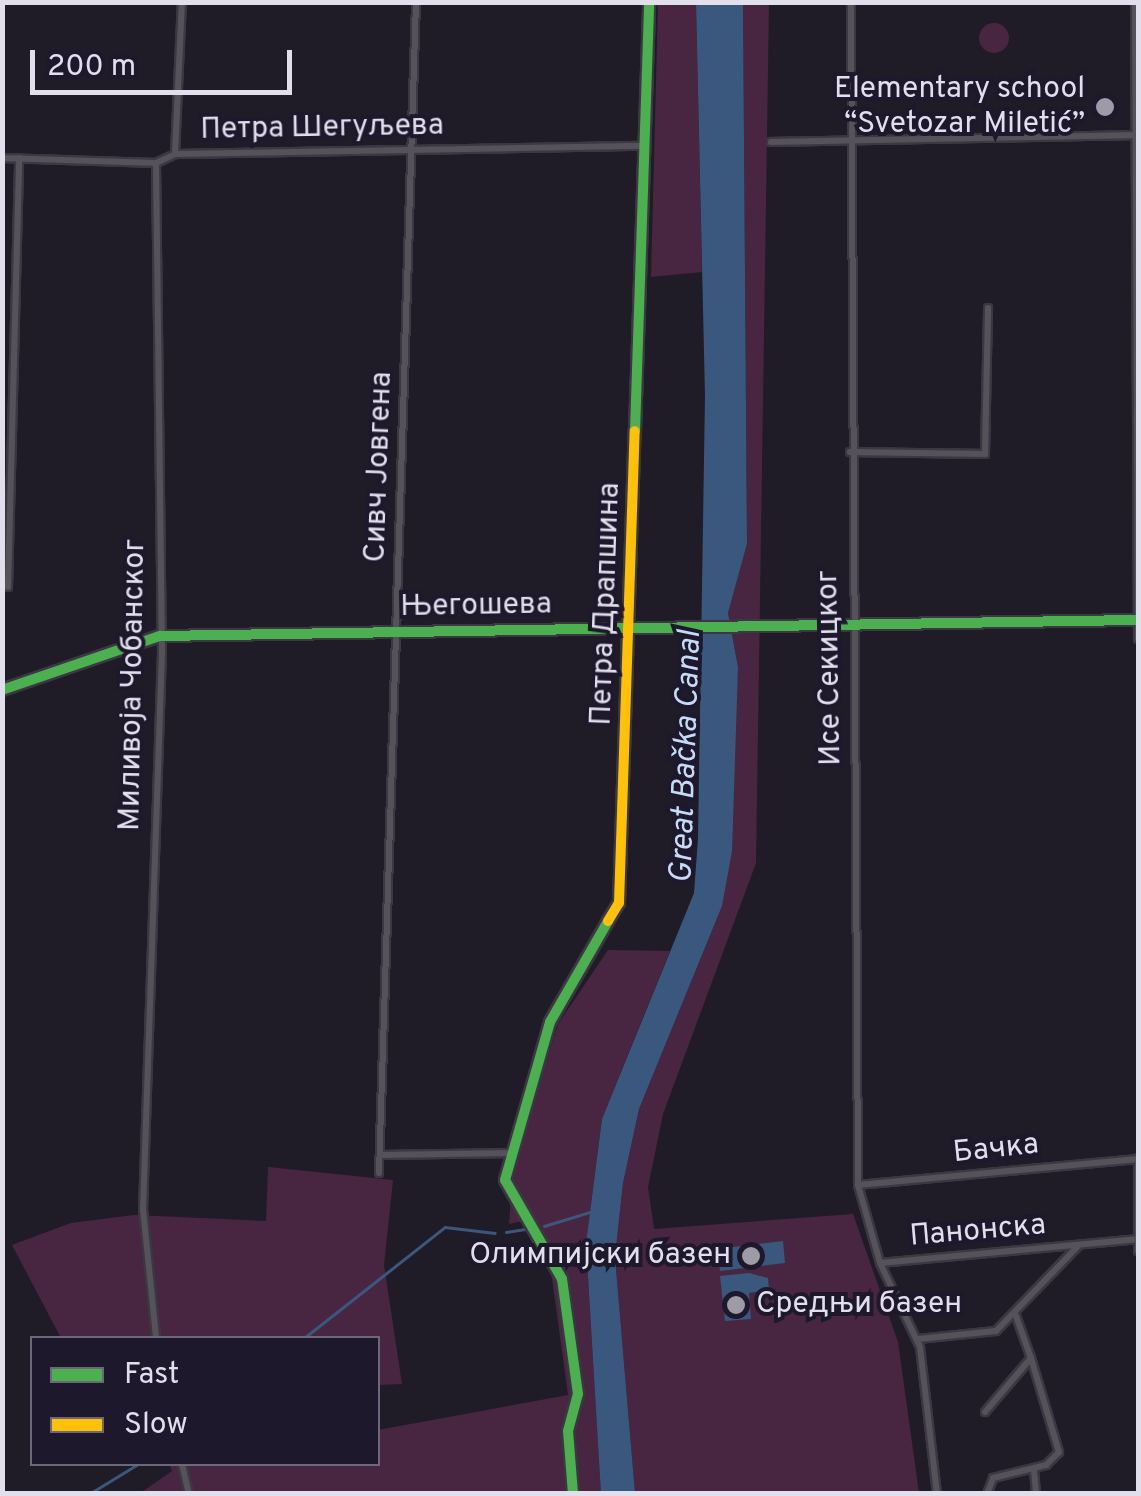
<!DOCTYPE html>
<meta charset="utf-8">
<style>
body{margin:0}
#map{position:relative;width:1141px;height:1496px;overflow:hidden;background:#1f1c28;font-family:Overpass,sans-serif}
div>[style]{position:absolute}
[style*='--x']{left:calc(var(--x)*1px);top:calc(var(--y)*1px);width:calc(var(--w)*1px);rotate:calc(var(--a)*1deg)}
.green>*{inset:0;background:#482641}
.round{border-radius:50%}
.water>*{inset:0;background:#3a587e}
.stream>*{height:2.5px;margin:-1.25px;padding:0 1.25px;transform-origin:1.25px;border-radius:1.25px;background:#3a587e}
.roads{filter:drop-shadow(2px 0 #3b3843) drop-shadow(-2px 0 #3b3843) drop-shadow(0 2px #3b3843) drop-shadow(0 -2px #3b3843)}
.street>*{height:6px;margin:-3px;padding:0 3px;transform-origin:3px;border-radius:3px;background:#565259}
.fast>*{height:10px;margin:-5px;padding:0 5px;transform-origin:5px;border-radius:5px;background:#4caf50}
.slow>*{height:10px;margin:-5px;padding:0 5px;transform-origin:5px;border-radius:5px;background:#ffc107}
.dots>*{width:28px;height:28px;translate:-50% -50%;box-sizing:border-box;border:5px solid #1d182c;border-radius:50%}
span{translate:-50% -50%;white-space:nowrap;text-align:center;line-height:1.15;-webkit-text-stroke:8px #1d182c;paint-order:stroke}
.poi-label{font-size:30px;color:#e2dfed}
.right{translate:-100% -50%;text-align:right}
.left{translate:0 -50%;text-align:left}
.street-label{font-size:30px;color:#e2dfed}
.water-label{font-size:32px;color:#c6dbf5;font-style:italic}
.frame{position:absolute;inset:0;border:5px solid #e2dfed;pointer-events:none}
.legend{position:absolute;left:30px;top:1336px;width:350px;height:130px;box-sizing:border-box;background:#1d182c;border:2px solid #6c6879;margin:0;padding:12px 18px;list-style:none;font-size:30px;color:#e2dfed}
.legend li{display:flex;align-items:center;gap:20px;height:50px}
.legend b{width:50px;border:2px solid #6c6879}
.scale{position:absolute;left:30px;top:50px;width:262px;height:45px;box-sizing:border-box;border:5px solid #e2dfed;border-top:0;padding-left:12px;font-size:30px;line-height:35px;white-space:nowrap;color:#e2dfed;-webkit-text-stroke:8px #1d182c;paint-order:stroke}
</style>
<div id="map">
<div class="green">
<i style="clip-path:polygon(658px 3px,696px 3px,702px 272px,651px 277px)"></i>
<i style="clip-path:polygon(743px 3px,769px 3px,756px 863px,663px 1114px,648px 1187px,654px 1229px,853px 1214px,898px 1342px,919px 1493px,635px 1494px,615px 1257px,623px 1183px,639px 1109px,722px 906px,738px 667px,728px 613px,747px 544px)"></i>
<i class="round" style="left:979px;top:23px;width:30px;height:30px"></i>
<i style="clip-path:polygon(608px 950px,670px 951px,602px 1119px,586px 1243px,601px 1493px,139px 1494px,172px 1471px,169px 1464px,378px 1464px,378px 1430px,568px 1395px,550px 1264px,523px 1221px,509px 1224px,513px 1167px,558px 1024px)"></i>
<i style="clip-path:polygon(268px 1167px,393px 1180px,384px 1265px,402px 1384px,378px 1385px,378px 1338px,61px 1338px,12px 1245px,71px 1223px,134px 1215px,266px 1221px)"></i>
</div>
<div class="water">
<i style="clip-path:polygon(696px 3px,743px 3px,747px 544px,728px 613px,738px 667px,732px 851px,722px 906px,639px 1109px,623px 1183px,615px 1257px,635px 1493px,601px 1494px,586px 1243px,602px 1119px,694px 893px,698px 839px,705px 396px)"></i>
<i style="clip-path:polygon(783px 1241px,785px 1263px,720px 1271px,717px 1249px)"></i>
<i style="clip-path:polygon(749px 1273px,768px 1278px,769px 1290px,749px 1293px,751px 1319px,725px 1321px,720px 1276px)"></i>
</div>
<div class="stream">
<i style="--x:544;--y:1226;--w:48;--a:-16.9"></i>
<i style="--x:506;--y:1232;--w:24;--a:-9"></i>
<i style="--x:304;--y:1338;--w:179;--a:-38.2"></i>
<i style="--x:445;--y:1227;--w:50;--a:6.8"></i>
<i style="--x:89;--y:1494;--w:57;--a:-31.5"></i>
</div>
<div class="roads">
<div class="street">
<i style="--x:851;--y:2;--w:1183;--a:89.66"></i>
<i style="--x:858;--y:1185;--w:81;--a:74.2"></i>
<i style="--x:880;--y:1263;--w:93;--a:64.5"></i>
<i style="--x:920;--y:1347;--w:148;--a:83.4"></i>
<i style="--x:1135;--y:2;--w:637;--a:89.73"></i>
<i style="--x:771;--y:142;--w:367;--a:-1.1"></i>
<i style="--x:175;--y:154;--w:152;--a:-87.4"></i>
<i style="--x:2;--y:158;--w:154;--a:1.9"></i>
<i style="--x:156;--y:163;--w:21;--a:-25"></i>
<i style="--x:175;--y:154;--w:468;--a:-1"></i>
<i style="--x:156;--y:163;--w:489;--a:89.3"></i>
<i style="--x:162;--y:652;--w:557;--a:91.95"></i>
<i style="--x:143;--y:1209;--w:130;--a:84.2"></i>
<i style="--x:850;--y:452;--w:135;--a:0.8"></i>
<i style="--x:985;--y:454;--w:146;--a:-88.8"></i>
<i style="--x:8;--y:587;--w:429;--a:-88.5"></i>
<i style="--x:383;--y:1155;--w:126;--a:-0.9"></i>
<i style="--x:1138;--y:1158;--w:93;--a:90"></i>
<i style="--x:379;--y:1173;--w:1172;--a:-88.19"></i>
<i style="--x:858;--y:1185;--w:281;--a:-5.3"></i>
<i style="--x:880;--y:1263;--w:258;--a:-5.3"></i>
<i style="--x:918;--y:1339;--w:78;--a:-5.9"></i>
<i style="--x:996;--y:1331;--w:118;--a:-46"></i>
<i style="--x:985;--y:1412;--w:71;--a:-49.6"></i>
<i style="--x:1031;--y:1358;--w:45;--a:-109.7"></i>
<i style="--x:182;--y:1464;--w:31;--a:77"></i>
<i style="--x:1034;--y:1470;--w:24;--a:85"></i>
<i style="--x:987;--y:1494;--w:17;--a:-69"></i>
<i style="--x:993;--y:1478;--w:55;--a:-13.8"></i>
<i style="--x:1046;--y:1465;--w:18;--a:-45"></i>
<i style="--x:1059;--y:1452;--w:98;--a:-106.6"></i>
</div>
<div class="fast">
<i style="--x:635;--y:431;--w:429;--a:-88.1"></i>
<i style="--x:2;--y:690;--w:167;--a:-18.9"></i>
<i style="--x:160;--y:636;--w:978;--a:-0.94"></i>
<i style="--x:573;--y:1494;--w:63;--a:-94.5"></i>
<i style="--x:568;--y:1431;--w:38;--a:-75"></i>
<i style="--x:578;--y:1394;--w:116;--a:-97.9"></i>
<i style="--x:562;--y:1279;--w:114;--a:-119.9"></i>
<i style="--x:505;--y:1180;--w:164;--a:-74.1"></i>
<i style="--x:550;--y:1022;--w:116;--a:-60.1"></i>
</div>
<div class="slow">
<i style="--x:608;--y:921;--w:21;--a:-59"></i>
<i style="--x:619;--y:903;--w:472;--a:-88.1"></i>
</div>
</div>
<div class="dots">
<i style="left:1105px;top:107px;background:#9e9ba8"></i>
<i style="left:751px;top:1256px;background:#9e9ba8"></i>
<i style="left:736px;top:1305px;background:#9e9ba8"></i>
</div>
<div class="poi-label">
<span class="right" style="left:1085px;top:107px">Elementary school<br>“Svetozar Miletić”</span>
<span class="right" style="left:731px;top:1256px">Олимпијски базен</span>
<span class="left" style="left:756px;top:1305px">Средњи базен</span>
</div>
<div class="street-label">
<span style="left:322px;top:129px;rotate:-1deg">Петра Шегуљева</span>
<span style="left:380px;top:467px;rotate:-88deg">Сивч Јовгена</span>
<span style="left:607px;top:604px;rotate:-88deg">Петра Драпшина</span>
<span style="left:476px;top:607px;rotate:-1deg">Његошева</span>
<span style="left:831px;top:668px;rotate:-91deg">Исе Секицког</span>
<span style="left:134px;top:685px;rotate:-89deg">Миливоја Чобанског</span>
<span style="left:996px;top:1150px;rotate:-6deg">Бачка</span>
<span style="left:978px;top:1232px;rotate:-5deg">Панонска</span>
</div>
<div class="water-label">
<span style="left:687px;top:757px;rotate:-88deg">Great Bačka Canal</span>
</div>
<div class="frame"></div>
<ul class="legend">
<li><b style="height:12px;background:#4caf50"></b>Fast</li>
<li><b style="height:12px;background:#ffc107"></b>Slow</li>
</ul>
<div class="scale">200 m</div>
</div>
